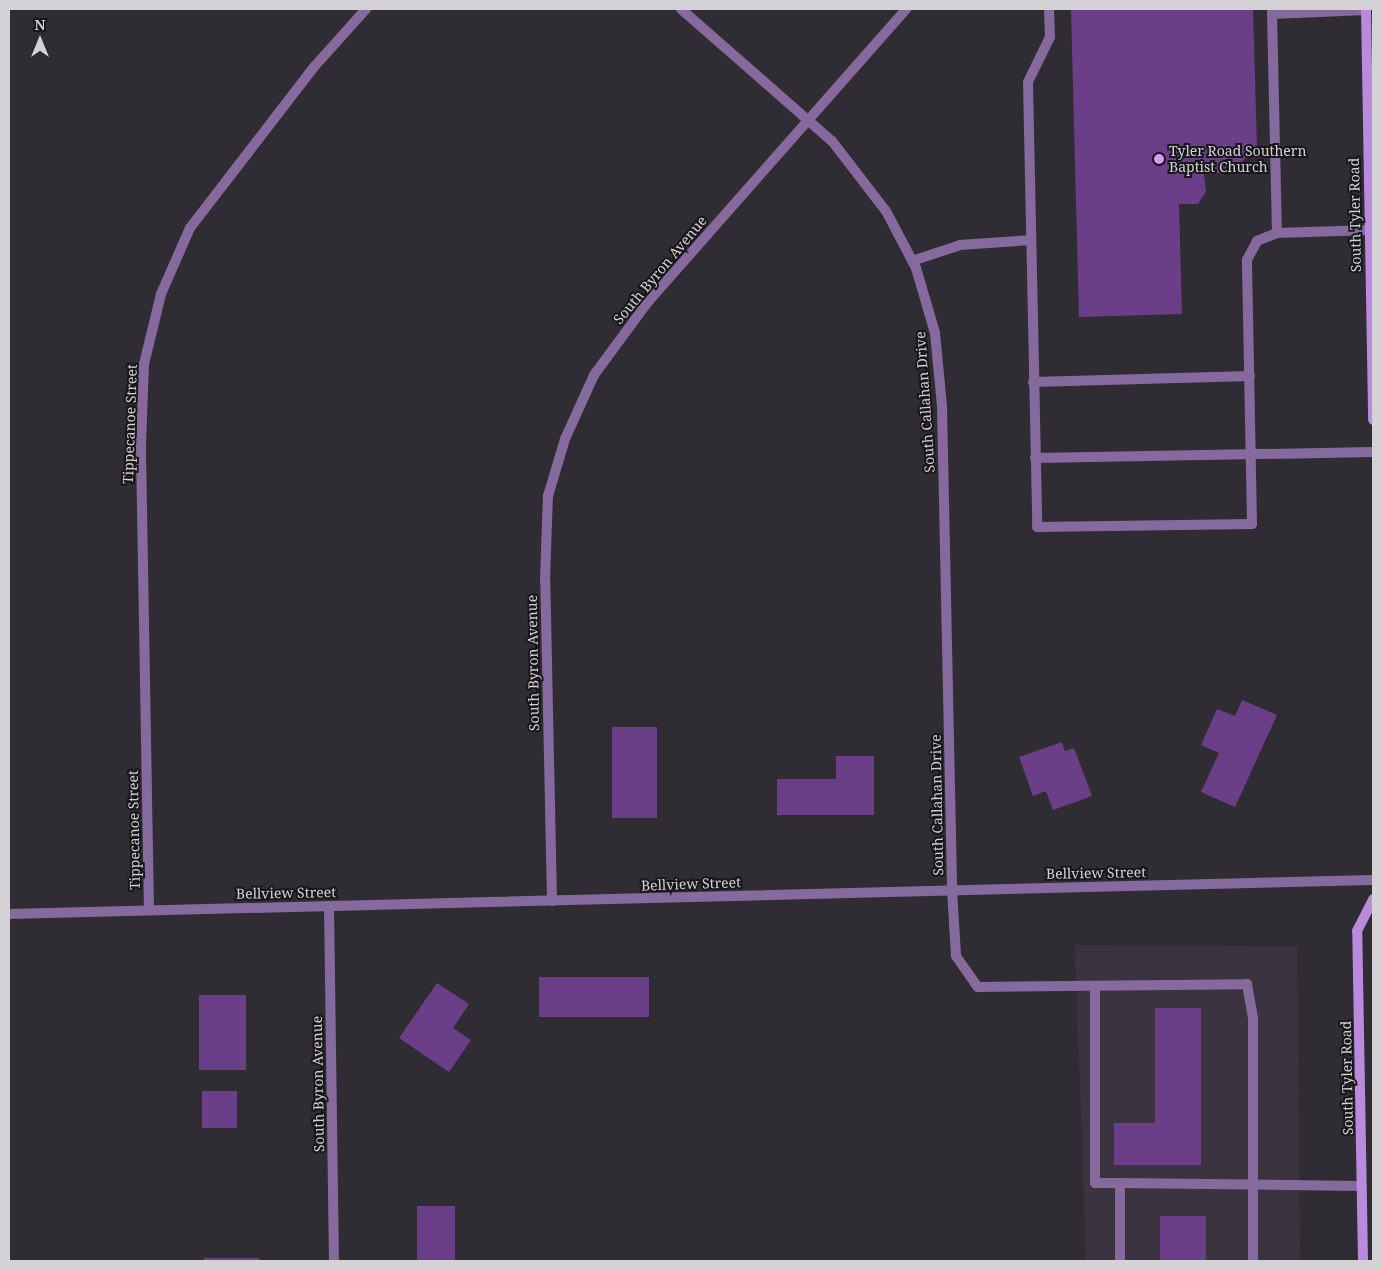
<!DOCTYPE html>
<style>
body{margin:0}
#map{position:relative;width:1382px;height:1270px;overflow:hidden;background:#302c34;font-family:"Noto Serif",serif}
div>[style]{position:absolute}
[style*='--x']{left:calc(var(--x)*1px);top:calc(var(--y)*1px);width:calc(var(--w)*1px);rotate:calc(var(--a)*1deg)}
.built>*{inset:0;background:#3b3340}
.building>*{inset:0;background:#6b3f88}
.lane>*{height:10px;margin:-5px;padding:0 5px;transform-origin:5px;border-radius:5px;background:#876a9d}
.street>*{height:10px;margin:-5px;padding:0 5px;transform-origin:5px;border-radius:5px;background:#876a9d}
.secondary>*{height:10px;margin:-5px;padding:0 5px;transform-origin:5px;border-radius:5px;background:#ba8bdc}
.dots>*{width:14px;height:14px;translate:-50% -50%;box-sizing:border-box;border:2px solid #171619;border-radius:50%}
span{translate:-50% -50%;white-space:nowrap;text-align:center;line-height:1.15;-webkit-text-stroke:4px #171619;paint-order:stroke}
.poi-label{font-size:14px;color:#d4d2d7}
.left{translate:0 -50%;text-align:left}
.street-label{font-size:14px;color:#d4d2d7}
.frame{position:absolute;inset:0;border:10px solid #d4d2d7;pointer-events:none}
.north{position:absolute;left:15px;top:15px;width:50px;height:50px;-webkit-text-stroke:4px #171619;paint-order:stroke;rotate:0deg;font-size:14px;font-weight:700;line-height:20px;text-align:center;color:#d4d2d7}
.north::after{content:'';display:block;margin:auto;width:18px;height:22px;background:#d4d2d7;clip-path:polygon(50% 0,100% 100%,50% 72%,0 100%)}
</style>
<div id="map">
<div class="built">
<i style="clip-path:polygon(1075px 945px,1297px 946px,1300px 1261px,1086px 1261px)"></i>
</div>
<div class="building">
<i style="clip-path:polygon(1071px 9px,1253px 9px,1257px 147px,1231px 172px,1204px 174px,1206px 192px,1198px 204px,1179px 204px,1182px 314px,1079px 317px)"></i>
<i style="clip-path:polygon(1242px 700px,1277px 715px,1235px 807px,1201px 792px,1219px 753px,1201px 745px,1217px 709px,1235px 716px)"></i>
<i style="clip-path:polygon(612px 727px,657px 727px,657px 818px,612px 818px)"></i>
<i style="clip-path:polygon(1062px 742px,1065px 751px,1074px 748px,1092px 796px,1053px 810px,1046px 791px,1033px 796px,1019px 757px)"></i>
<i style="clip-path:polygon(836px 756px,874px 756px,874px 815px,777px 815px,777px 779px,836px 779px)"></i>
<i style="clip-path:polygon(539px 977px,649px 977px,649px 1017px,539px 1017px)"></i>
<i style="clip-path:polygon(437px 983px,469px 1004px,453px 1028px,471px 1040px,449px 1072px,399px 1038px)"></i>
<i style="clip-path:polygon(199px 995px,246px 995px,246px 1070px,199px 1070px)"></i>
<i style="clip-path:polygon(1155px 1008px,1201px 1008px,1201px 1165px,1114px 1165px,1114px 1123px,1155px 1123px)"></i>
<i style="clip-path:polygon(202px 1091px,237px 1091px,237px 1128px,202px 1128px)"></i>
<i style="clip-path:polygon(417px 1206px,455px 1206px,455px 1261px,417px 1261px)"></i>
<i style="clip-path:polygon(1160px 1216px,1206px 1216px,1206px 1261px,1160px 1261px)"></i>
<i style="clip-path:polygon(204px 1258px,259px 1258px,259px 1261px,204px 1261px)"></i>
</div>
<div class="lane">
<i style="--x:1049;--y:9;--w:28;--a:88"></i>
<i style="--x:1050;--y:37;--w:50;--a:116.1"></i>
<i style="--x:1028;--y:82;--w:445;--a:88.8"></i>
<i style="--x:1037;--y:527;--w:215;--a:-0.8"></i>
<i style="--x:1252;--y:524;--w:264;--a:-91.1"></i>
<i style="--x:1247;--y:260;--w:21;--a:-62"></i>
<i style="--x:1257;--y:241;--w:22;--a:-22"></i>
<i style="--x:1277;--y:233;--w:93;--a:-1.8"></i>
<i style="--x:1272;--y:9;--w:5;--a:90"></i>
<i style="--x:1272;--y:14;--w:94;--a:-2.4"></i>
<i style="--x:1272;--y:14;--w:219;--a:88.7"></i>
<i style="--x:912;--y:261;--w:51;--a:-18.4"></i>
<i style="--x:960;--y:245;--w:71;--a:-4"></i>
<i style="--x:1033;--y:382;--w:217;--a:-1.6"></i>
<i style="--x:1035;--y:458;--w:338;--a:-1"></i>
<i style="--x:952;--y:890;--w:66;--a:86.5"></i>
<i style="--x:956;--y:956;--w:38;--a:55"></i>
<i style="--x:978;--y:987;--w:269;--a:-0.6"></i>
<i style="--x:1247;--y:984;--w:36;--a:80"></i>
<i style="--x:1253;--y:1019;--w:242;--a:90"></i>
<i style="--x:1095;--y:988;--w:195;--a:90"></i>
<i style="--x:1095;--y:1183;--w:25;--a:0"></i>
<i style="--x:1120;--y:1261;--w:78;--a:-90"></i>
<i style="--x:1120;--y:1183;--w:242;--a:0.7"></i>
</div>
<div class="street">
<i style="--x:681;--y:9;--w:201;--a:41.2"></i>
<i style="--x:832;--y:141;--w:88;--a:52.4"></i>
<i style="--x:886;--y:211;--w:64;--a:62.2"></i>
<i style="--x:916;--y:268;--w:68;--a:73.7"></i>
<i style="--x:935;--y:333;--w:73;--a:84.5"></i>
<i style="--x:942;--y:406;--w:484;--a:88.8"></i>
<i style="--x:552;--y:901;--w:321;--a:-91.2"></i>
<i style="--x:545;--y:580;--w:84;--a:-88"></i>
<i style="--x:548;--y:496;--w:59;--a:-73.4"></i>
<i style="--x:565;--y:439;--w:70;--a:-65.6"></i>
<i style="--x:594;--y:375;--w:89;--a:-53.6"></i>
<i style="--x:647;--y:303;--w:392;--a:-48.6"></i>
<i style="--x:329;--y:906;--w:355;--a:89.2"></i>
<i style="--x:149;--y:910;--w:467;--a:-91"></i>
<i style="--x:141;--y:443;--w:79;--a:-87.8"></i>
<i style="--x:144;--y:364;--w:72;--a:-76.3"></i>
<i style="--x:161;--y:294;--w:72;--a:-66.3"></i>
<i style="--x:190;--y:228;--w:203;--a:-52.4"></i>
<i style="--x:314;--y:67;--w:78;--a:-48.1"></i>
<i style="--x:9;--y:914;--w:1364;--a:-1.43"></i>
</div>
<div class="secondary">
<i style="--x:1366;--y:9;--w:411;--a:89"></i>
<i style="--x:1363;--y:1261;--w:330;--a:-91"></i>
<i style="--x:1357;--y:931;--w:36;--a:-63"></i>
</div>
<div class="dots">
<i style="left:1159px;top:159px;background:#d49cfc"></i>
</div>
<div class="poi-label">
<span class="left" style="left:1169px;top:159px">Tyler Road Southern<br>Baptist Church</span>
</div>
<div class="street-label">
<span style="left:1355px;top:215px;rotate:-91deg">South Tyler Road</span>
<span style="left:660px;top:270px;rotate:-50deg">South Byron Avenue</span>
<span style="left:925px;top:402px;rotate:-94deg">South Callahan Drive</span>
<span style="left:130px;top:424px;rotate:-88deg">Tippecanoe Street</span>
<span style="left:533px;top:663px;rotate:-91deg">South Byron Avenue</span>
<span style="left:937px;top:805px;rotate:-91deg">South Callahan Drive</span>
<span style="left:134px;top:830px;rotate:-91deg">Tippecanoe Street</span>
<span style="left:1096px;top:873px;rotate:-1deg">Bellview Street</span>
<span style="left:691px;top:884px;rotate:-2deg">Bellview Street</span>
<span style="left:286px;top:893px;rotate:-1deg">Bellview Street</span>
<span style="left:1347px;top:1078px;rotate:-91deg">South Tyler Road</span>
<span style="left:318px;top:1084px;rotate:-91deg">South Byron Avenue</span>
</div>
<div class="frame"></div>
<div class="north">N</div>
</div>
